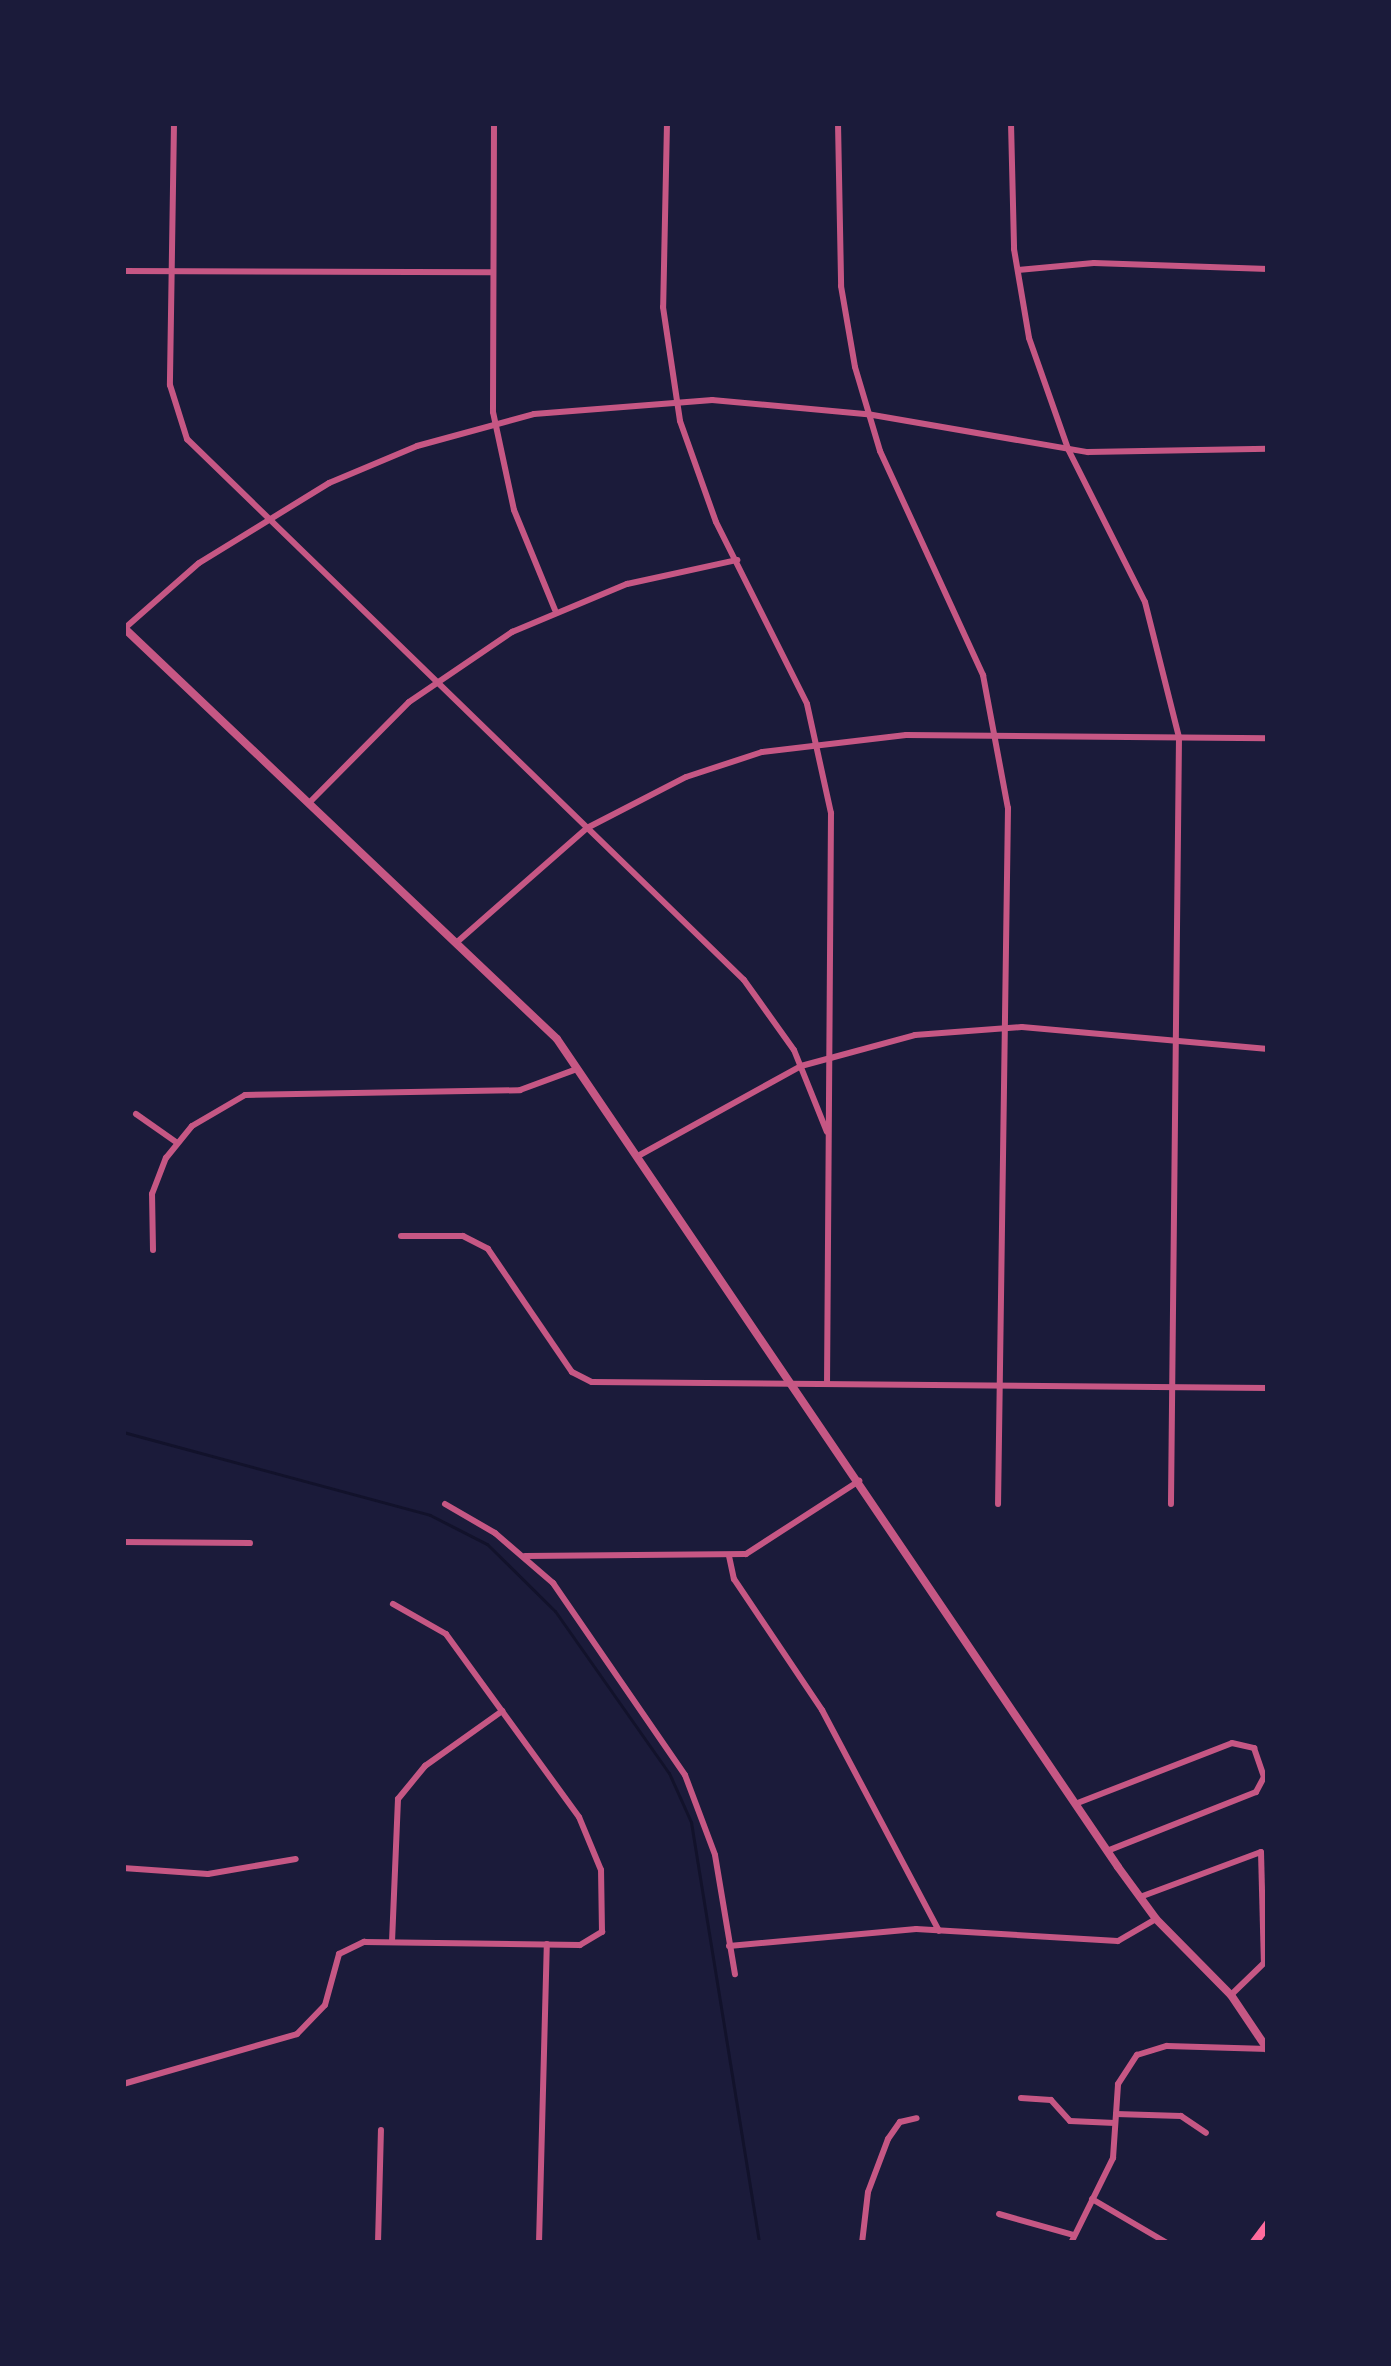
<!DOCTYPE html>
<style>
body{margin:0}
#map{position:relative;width:1391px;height:2366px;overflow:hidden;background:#1b1b3a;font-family:Jost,sans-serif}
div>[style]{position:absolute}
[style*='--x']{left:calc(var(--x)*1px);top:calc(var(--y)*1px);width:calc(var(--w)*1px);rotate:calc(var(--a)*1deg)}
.stream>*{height:3px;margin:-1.5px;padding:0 1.5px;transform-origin:1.5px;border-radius:1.5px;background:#12122b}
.minor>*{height:6px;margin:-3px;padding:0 3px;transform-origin:3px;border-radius:3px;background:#c65784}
.tertiary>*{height:8px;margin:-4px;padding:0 4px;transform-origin:4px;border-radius:4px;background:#c65784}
.secondary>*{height:9px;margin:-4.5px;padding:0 4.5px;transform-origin:4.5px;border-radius:4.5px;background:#ff6b9d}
span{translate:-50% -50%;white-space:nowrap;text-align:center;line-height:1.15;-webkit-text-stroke:12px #1b1b3a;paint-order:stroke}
.frame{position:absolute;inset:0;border:126px solid #1b1b3a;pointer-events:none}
</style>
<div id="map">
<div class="stream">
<i style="--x:123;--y:1432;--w:318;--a:15.1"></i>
<i style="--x:430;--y:1515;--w:64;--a:27"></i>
<i style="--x:487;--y:1544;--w:95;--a:44.6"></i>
<i style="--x:555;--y:1611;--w:198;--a:54.9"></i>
<i style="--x:669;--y:1773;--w:54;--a:65.8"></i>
<i style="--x:691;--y:1822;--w:426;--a:80.8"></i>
</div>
<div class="minor">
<i style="--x:174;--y:123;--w:262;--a:90.9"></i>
<i style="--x:170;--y:385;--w:57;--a:72.5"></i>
<i style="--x:187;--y:439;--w:776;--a:44.17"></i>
<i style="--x:744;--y:980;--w:86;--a:54.5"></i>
<i style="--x:794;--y:1050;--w:88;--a:68.1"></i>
<i style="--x:494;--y:123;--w:289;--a:90.2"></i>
<i style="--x:493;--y:412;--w:100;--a:77.9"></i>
<i style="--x:514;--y:510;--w:108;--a:67.7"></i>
<i style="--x:667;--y:123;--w:184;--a:91.2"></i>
<i style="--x:663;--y:307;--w:115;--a:81.5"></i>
<i style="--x:680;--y:421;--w:107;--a:70.4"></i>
<i style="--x:716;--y:522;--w:203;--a:63.4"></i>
<i style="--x:807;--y:704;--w:112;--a:77.6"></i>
<i style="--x:831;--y:813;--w:571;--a:90.4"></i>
<i style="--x:838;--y:123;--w:163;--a:88.9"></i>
<i style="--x:841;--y:286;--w:82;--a:80.2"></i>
<i style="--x:855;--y:367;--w:88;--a:73.4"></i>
<i style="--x:880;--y:451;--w:247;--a:65.3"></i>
<i style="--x:983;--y:675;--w:135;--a:79.4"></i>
<i style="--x:1008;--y:808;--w:696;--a:90.82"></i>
<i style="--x:1011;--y:123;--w:126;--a:88.6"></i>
<i style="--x:1014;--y:249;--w:90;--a:80.4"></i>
<i style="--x:1029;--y:338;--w:118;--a:70.6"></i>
<i style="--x:1068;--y:449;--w:171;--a:63.3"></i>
<i style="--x:1145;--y:602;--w:139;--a:75.9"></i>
<i style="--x:1179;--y:737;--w:767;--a:90.6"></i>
<i style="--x:1018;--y:270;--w:76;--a:-5.3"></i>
<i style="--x:1094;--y:263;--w:174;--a:2"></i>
<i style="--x:123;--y:271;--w:368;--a:0.2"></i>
<i style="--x:125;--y:628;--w:98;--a:-41.3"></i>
<i style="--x:199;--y:563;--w:153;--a:-31.6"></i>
<i style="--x:329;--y:483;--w:95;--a:-22.8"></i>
<i style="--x:417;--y:446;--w:121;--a:-15.3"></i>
<i style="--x:534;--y:414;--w:179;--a:-4.5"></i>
<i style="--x:712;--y:400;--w:156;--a:5.2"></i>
<i style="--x:867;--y:414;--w:224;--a:9.8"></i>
<i style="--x:1088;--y:452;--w:180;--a:-1"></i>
<i style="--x:309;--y:803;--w:142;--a:-45.3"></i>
<i style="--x:409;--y:702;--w:125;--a:-34.2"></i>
<i style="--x:512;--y:632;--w:125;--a:-22.7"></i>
<i style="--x:627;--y:584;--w:113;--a:-12.3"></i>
<i style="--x:456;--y:943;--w:174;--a:-41.3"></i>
<i style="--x:587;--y:828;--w:111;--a:-27.3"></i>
<i style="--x:686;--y:777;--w:80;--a:-18.2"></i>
<i style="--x:762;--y:752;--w:145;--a:-6.7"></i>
<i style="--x:906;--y:735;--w:362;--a:0.5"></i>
<i style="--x:136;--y:1114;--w:49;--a:35"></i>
<i style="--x:638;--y:1156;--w:186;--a:-28.9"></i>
<i style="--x:801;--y:1066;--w:118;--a:-15.2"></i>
<i style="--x:915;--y:1035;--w:107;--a:-4.3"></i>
<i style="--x:1022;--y:1027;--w:247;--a:5.1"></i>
<i style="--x:401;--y:1236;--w:62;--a:0"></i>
<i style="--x:463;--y:1236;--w:28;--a:27"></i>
<i style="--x:488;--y:1249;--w:149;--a:55.7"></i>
<i style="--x:572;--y:1372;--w:22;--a:27"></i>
<i style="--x:592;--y:1382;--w:676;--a:0.51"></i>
<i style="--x:153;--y:1250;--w:56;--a:-91"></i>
<i style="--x:152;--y:1194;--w:39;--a:-69"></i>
<i style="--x:166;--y:1158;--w:41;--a:-50.9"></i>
<i style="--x:192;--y:1126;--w:61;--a:-30.3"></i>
<i style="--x:245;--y:1095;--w:275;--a:-1"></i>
<i style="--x:520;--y:1090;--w:61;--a:-20.2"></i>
<i style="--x:445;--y:1504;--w:58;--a:30.1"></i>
<i style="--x:495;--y:1533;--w:77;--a:40.8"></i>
<i style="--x:553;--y:1583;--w:233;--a:55.5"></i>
<i style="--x:685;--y:1775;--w:85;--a:69.4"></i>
<i style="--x:715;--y:1855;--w:121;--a:80.5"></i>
<i style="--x:123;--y:1542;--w:127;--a:0.5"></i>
<i style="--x:525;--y:1556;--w:221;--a:-0.5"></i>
<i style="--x:746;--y:1554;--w:135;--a:-32.9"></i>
<i style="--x:729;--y:1556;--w:24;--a:78"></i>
<i style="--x:734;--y:1579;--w:158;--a:56.1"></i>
<i style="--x:822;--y:1710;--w:250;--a:62.1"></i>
<i style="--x:1075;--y:1804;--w:168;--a:-21.2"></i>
<i style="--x:1232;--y:1743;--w:23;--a:13"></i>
<i style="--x:1254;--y:1748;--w:31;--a:71"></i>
<i style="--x:1264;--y:1777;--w:17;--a:118"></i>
<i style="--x:1256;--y:1792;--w:160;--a:158.4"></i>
<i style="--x:123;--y:1868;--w:85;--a:4"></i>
<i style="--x:208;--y:1874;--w:89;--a:-9.7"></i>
<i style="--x:1140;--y:1897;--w:129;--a:-20.4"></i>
<i style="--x:1261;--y:1852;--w:111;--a:88.5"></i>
<i style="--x:1264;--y:1963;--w:46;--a:135.9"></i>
<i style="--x:392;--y:1942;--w:143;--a:-87.6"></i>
<i style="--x:398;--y:1799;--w:43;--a:-50.7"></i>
<i style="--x:425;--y:1766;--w:95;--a:-35.5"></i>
<i style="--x:729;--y:1946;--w:188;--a:-5.2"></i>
<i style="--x:916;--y:1929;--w:202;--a:3.4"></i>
<i style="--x:1118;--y:1941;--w:44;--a:-30.1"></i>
<i style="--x:123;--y:2084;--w:181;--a:-16"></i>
<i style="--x:297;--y:2034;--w:40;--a:-46"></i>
<i style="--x:325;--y:2005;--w:53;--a:-74.6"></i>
<i style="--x:339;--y:1954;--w:28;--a:-26"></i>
<i style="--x:364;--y:1942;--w:216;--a:0.8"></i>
<i style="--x:580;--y:1945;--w:26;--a:-31"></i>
<i style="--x:602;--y:1932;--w:62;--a:-90.9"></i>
<i style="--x:601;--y:1870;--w:57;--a:-112.5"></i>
<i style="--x:579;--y:1817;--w:226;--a:-126"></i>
<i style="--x:446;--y:1634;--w:61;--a:-150.5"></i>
<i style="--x:1021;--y:2098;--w:30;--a:4"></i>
<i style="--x:1051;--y:2100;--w:28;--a:48"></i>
<i style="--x:1070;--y:2121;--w:45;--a:2.5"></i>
<i style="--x:1116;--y:2114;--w:65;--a:1.8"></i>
<i style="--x:1181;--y:2116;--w:30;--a:34"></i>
<i style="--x:1092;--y:2199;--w:87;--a:30.4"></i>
<i style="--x:999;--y:2214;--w:77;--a:15.8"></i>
<i style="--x:378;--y:2243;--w:113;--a:-88.5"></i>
<i style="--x:539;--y:2243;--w:299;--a:-88.5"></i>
<i style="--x:862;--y:2243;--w:51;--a:-83.3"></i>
<i style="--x:868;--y:2192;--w:57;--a:-69.3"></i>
<i style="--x:888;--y:2139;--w:21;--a:-55"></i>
<i style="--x:900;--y:2122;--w:17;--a:-13"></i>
<i style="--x:1071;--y:2243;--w:95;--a:-63.7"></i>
<i style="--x:1113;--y:2158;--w:74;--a:-86.1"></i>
<i style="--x:1118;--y:2084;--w:35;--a:-57"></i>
<i style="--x:1137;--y:2055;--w:31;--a:-17"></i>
<i style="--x:1167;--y:2046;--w:101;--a:1.7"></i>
</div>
<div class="tertiary">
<i style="--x:123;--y:627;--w:598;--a:43.51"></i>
<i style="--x:557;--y:1039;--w:1000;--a:55.88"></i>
<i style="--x:1118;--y:1867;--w:64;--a:53.8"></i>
<i style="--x:1156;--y:1919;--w:107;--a:45.4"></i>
<i style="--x:1231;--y:1995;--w:66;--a:56.1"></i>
</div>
<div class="secondary">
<i style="--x:1253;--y:2243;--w:25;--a:-53"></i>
</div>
<div class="frame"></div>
</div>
